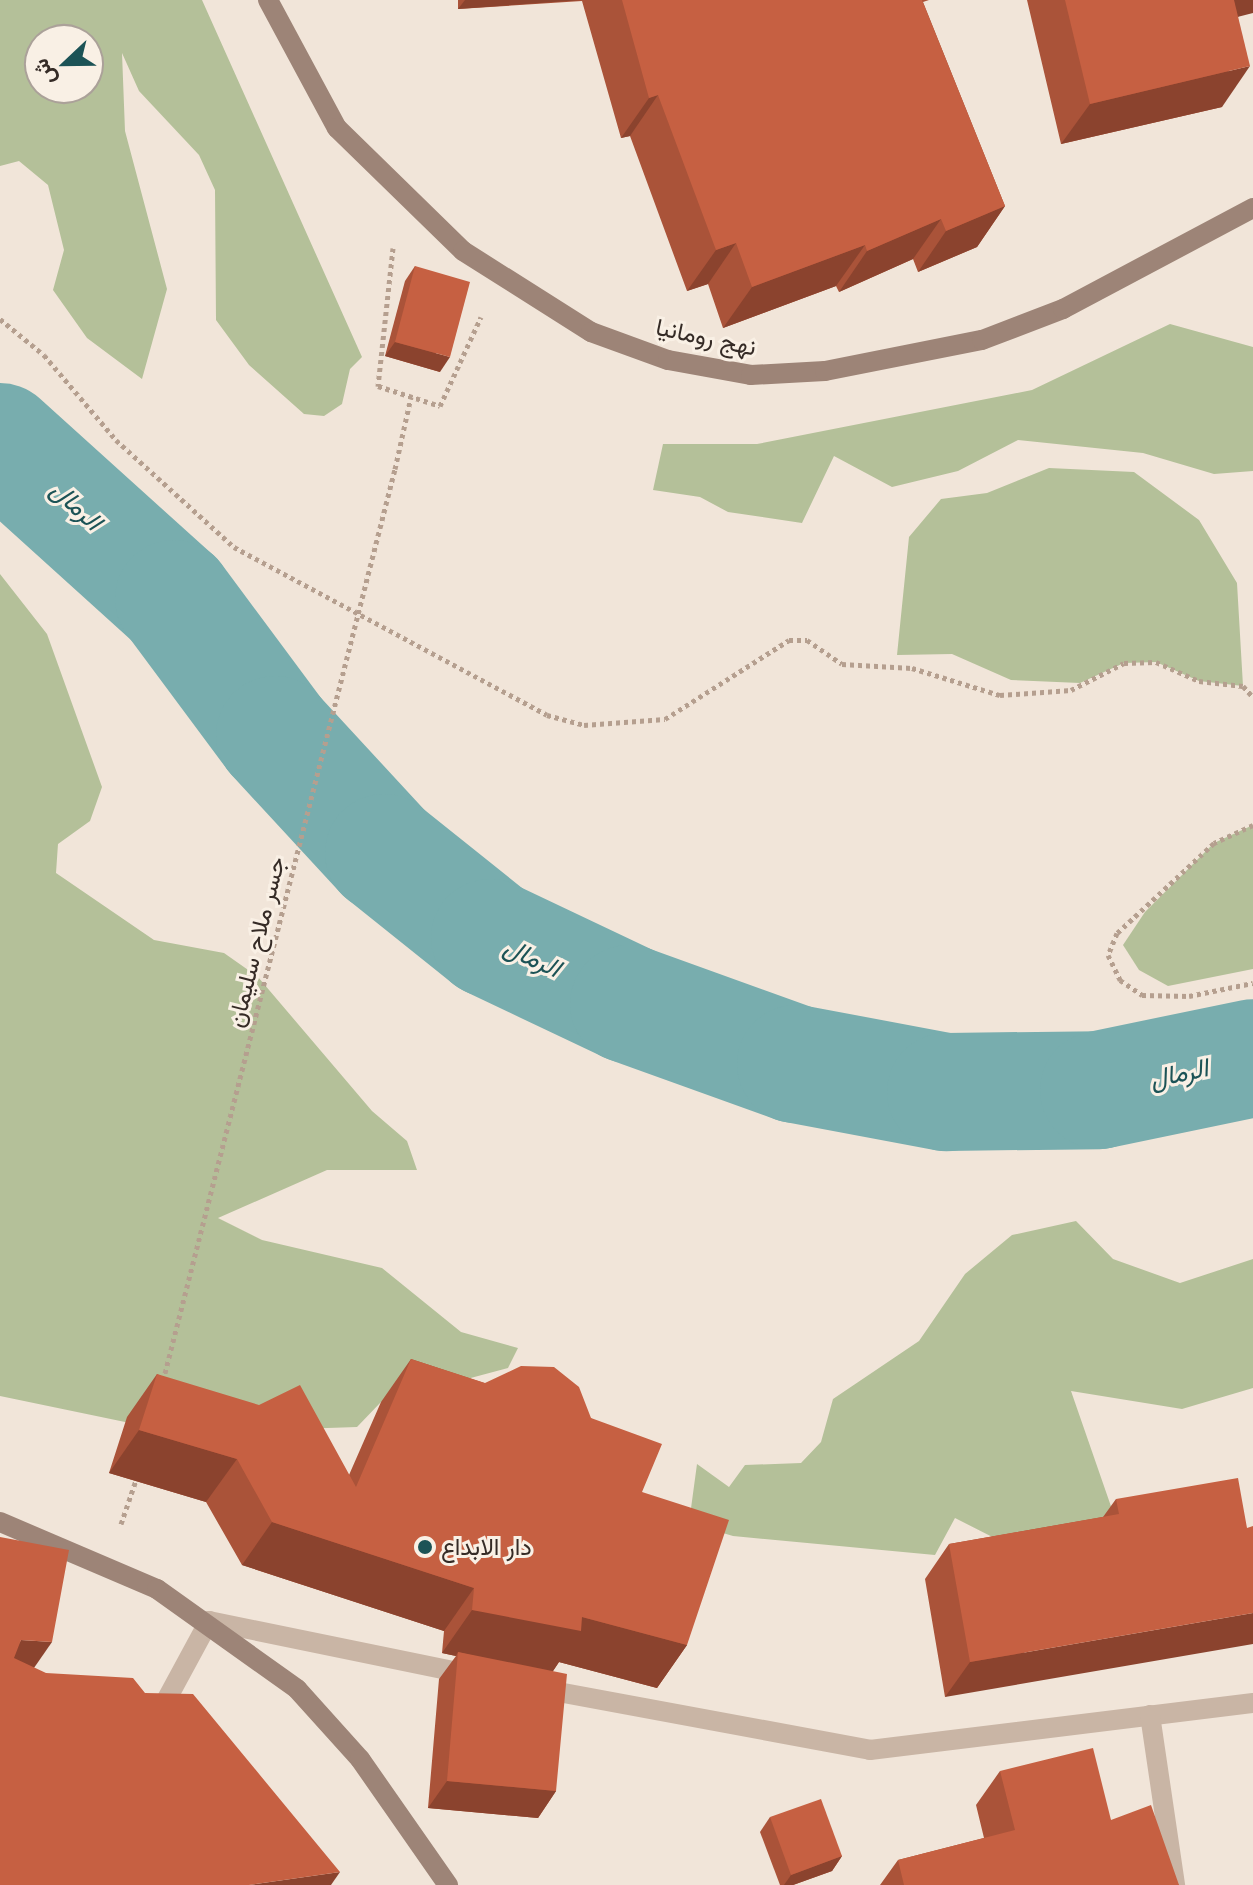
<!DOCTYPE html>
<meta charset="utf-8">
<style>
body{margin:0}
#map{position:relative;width:1253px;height:1885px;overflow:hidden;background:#f1e5d9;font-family:Jost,Vazirmatn,sans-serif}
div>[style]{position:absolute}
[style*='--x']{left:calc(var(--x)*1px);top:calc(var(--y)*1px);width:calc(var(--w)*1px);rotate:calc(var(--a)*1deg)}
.green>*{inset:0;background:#b4c099}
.river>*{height:118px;margin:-59px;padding:0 59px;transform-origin:59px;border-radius:59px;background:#78adae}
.path>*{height:5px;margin-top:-2.5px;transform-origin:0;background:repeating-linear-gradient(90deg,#b59f8f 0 4px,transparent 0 8px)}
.lane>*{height:20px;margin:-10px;padding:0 10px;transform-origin:10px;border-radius:10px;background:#c9b5a5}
.street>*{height:20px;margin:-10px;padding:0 10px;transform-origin:10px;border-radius:10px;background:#c9b5a5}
.secondary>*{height:20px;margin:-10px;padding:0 10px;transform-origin:10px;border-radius:10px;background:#9d8477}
.path-bridge>*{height:5px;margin-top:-2.5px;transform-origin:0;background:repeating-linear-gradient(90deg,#b59f8f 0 4px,transparent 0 8px)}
.wall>*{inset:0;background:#aa5339}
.shaded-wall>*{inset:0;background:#8b432e}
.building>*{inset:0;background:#c66042}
.dots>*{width:22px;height:22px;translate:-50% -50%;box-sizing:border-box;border:4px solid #f9f0e5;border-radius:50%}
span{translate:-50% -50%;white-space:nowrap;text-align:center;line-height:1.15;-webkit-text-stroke:6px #f9f0e5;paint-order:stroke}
.street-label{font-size:24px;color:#352b26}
.poi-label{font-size:24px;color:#352b26}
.left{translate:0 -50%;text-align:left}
.water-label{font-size:26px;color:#1c5356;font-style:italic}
.north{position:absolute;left:24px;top:24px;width:80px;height:80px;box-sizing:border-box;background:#f9f0e5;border:2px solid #aba199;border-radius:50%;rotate:248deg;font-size:22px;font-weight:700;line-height:32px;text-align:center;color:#352b26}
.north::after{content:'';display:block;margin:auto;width:28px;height:36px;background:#1c5356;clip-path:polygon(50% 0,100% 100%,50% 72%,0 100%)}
</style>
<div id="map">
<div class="green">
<i style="clip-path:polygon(evenodd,0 0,202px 0,362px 357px,350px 369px,342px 404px,324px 416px,304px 414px,249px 365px,216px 320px,215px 190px,199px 155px,139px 91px,122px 53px,125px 131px,167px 289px,142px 379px,87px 338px,53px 290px,64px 250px,48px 185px,19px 161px,0 166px,0 0,40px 40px,88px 40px,88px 88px,40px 88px,40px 40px)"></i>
<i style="clip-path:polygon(1170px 324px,1253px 347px,1253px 471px,1214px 474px,1143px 453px,1018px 440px,958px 471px,892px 487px,834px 456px,802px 523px,728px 512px,700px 497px,653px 490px,663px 444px,757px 444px,1032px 390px)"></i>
<i style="clip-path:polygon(1049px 468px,1134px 472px,1199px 520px,1237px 583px,1243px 686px,1199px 681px,1156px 662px,1124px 663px,1080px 683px,1011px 680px,952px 654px,897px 655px,909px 537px,941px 499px,987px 493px)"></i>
<i style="clip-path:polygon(0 574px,47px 634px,102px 787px,90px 821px,58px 844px,56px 873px,154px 940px,224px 953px,258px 977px,372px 1111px,407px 1141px,417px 1170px,327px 1170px,218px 1218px,262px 1240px,382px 1268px,461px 1332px,518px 1348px,508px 1368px,381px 1402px,357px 1427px,178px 1433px,0 1396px)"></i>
<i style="clip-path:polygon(1253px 825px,1253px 969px,1168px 986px,1139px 970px,1123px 945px,1145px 912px,1214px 843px)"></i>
<i style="clip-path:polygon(1076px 1221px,1113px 1259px,1180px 1283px,1253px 1259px,1253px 1388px,1182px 1409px,1071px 1391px,1122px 1538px,1020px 1551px,955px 1518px,935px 1555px,733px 1536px,689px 1523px,697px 1464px,729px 1487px,745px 1465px,801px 1463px,821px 1442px,833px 1399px,919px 1341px,965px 1274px,1012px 1235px)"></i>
</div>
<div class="river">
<i style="--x:0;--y:442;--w:234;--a:42.1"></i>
<i style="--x:174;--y:599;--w:169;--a:53.4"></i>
<i style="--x:275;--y:735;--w:161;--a:47.3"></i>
<i style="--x:384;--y:853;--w:136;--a:38.7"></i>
<i style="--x:490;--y:938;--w:154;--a:25.4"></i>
<i style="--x:629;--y:1004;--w:177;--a:19.8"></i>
<i style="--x:796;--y:1064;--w:153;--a:10.6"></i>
<i style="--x:946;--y:1092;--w:153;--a:-0.7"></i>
<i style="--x:1099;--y:1090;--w:157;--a:-11.7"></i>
</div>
<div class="path">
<i style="--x:393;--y:248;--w:139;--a:96.2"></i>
<i style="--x:378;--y:386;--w:65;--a:17.9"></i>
<i style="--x:440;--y:406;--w:98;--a:-65.3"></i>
<i style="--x:0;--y:319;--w:57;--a:39.3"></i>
<i style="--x:44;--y:355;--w:111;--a:49.7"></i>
<i style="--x:116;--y:440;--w:159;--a:42.2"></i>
<i style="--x:234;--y:547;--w:355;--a:28.2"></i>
<i style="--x:547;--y:715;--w:38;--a:15"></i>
<i style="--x:584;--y:725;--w:81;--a:-4.2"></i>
<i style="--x:665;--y:719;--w:147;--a:-32.5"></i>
<i style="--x:789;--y:640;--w:18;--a:0"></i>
<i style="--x:807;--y:640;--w:42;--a:34.4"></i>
<i style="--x:842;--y:664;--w:70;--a:3.3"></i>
<i style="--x:912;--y:668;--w:92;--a:17.1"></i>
<i style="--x:1000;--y:695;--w:71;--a:-4"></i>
<i style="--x:1071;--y:690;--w:59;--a:-27"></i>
<i style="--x:1124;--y:663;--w:32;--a:-2"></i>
<i style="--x:1156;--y:662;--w:47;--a:23.8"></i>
<i style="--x:1199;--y:681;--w:44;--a:6.5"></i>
<i style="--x:1243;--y:686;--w:15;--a:48"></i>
<i style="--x:395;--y:469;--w:74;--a:-77.5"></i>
<i style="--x:1253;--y:825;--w:43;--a:155.2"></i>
<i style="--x:1214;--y:843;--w:132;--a:137.1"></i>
<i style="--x:1117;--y:933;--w:24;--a:112"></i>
<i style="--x:1108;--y:955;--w:28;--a:64"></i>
<i style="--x:1120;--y:980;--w:27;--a:34"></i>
<i style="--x:1142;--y:995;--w:47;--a:1.2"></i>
<i style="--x:1189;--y:996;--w:65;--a:-11.5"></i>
<i style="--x:121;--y:1524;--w:46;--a:-71.2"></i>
</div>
<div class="lane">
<i style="--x:209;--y:1621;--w:268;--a:11.6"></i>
<i style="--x:542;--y:1689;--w:334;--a:10.5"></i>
<i style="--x:870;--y:1750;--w:386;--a:-7"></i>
<i style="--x:1150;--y:1715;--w:172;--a:81.6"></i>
</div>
<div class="street">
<i style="--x:150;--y:1709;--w:12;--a:-5"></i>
<i style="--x:162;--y:1708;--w:99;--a:-61.6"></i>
</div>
<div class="secondary">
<i style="--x:268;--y:0;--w:145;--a:61.7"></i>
<i style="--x:337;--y:128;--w:176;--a:44.3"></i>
<i style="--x:463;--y:251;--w:151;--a:32.3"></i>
<i style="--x:591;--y:332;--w:82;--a:20"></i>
<i style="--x:668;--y:360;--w:84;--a:10.2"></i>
<i style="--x:751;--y:375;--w:74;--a:-3.1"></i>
<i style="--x:825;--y:371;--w:160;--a:-11.2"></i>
<i style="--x:982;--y:340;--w:87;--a:-20.9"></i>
<i style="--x:1063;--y:309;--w:215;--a:-28"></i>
<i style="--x:0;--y:1522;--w:171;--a:23.1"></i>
<i style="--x:157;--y:1589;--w:172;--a:35.5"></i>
<i style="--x:297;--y:1689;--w:94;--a:48"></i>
<i style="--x:360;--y:1759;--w:154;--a:55.1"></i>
</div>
<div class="path-bridge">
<i style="--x:163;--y:1381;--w:941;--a:-75.73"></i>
</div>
<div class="wall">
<i style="clip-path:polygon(458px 0,929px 0,923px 2px,1005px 206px,977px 247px,918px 272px,913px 259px,839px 292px,836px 286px,723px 328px,708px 284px,687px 291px,630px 136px,621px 138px,582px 1px,458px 9px)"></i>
<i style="clip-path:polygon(1027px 0,1253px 0,1238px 17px,1222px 107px,1061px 144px)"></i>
<i style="clip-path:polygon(415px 266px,440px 372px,385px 356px,405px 281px)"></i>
<i style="clip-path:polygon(411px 1359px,591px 1418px,642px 1492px,687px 1645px,657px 1688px,559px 1662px,553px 1671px,556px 1791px,538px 1818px,428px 1808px,439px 1679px,456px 1656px,442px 1653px,444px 1631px,242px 1565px,206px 1502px,109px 1473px,127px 1417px,157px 1374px,349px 1475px,381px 1402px)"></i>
<i style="clip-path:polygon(1116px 1499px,1247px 1528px,945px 1697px,925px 1579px,949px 1544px,1103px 1517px)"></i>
<i style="clip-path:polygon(1000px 1771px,1111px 1820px,1179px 1885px,880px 1885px,898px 1860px,984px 1838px,976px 1805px)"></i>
<i style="clip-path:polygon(770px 1817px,842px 1856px,832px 1871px,793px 1885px,780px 1885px,760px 1832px)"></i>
</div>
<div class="shaded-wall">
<i style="clip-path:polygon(465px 0,582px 0,458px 9px)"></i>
<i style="clip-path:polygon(1220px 0,1253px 0,1253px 13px,1202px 26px)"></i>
<i style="clip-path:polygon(1250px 66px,1222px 107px,1061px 144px,1090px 104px)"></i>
<i style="clip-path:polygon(658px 95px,630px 136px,621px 138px,649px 98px)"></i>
<i style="clip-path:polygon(1005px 206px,977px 247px,918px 272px,946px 231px)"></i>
<i style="clip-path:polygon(941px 219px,913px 259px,839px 292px,867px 251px)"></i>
<i style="clip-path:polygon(736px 243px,708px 284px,687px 291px,716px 250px)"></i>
<i style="clip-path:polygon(865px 245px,836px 286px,723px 328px,752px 287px)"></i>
<i style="clip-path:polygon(395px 342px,450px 357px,440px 372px,385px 356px)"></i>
<i style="clip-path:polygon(139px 1430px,237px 1459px,206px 1502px,109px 1473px)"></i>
<i style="clip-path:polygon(272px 1522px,474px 1588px,444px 1631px,242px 1565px)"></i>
<i style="clip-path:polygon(472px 1610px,582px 1617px,687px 1645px,657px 1688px,559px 1662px,551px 1674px,458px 1652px,456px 1656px,442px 1653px)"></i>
<i style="clip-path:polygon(1253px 1613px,1253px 1644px,945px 1697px,970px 1662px)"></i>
<i style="clip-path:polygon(21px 1640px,52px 1642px,27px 1678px,0 1676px)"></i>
<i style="clip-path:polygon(447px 1781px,556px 1791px,538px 1818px,428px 1808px)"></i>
<i style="clip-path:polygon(842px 1856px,832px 1871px,793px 1885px,784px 1885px,791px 1875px)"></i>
<i style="clip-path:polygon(340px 1872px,331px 1885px,249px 1885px)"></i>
</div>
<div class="building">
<i style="clip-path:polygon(622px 0,922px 0,1005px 206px,946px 231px,941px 219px,867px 251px,865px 245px,752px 287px,736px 243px,716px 250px,658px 95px,649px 98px)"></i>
<i style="clip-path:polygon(1065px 0,1234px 0,1250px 66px,1090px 104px)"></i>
<i style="clip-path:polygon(415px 266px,470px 282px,450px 357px,395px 342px)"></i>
<i style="clip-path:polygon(411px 1359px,485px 1383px,521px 1366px,554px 1367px,579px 1387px,591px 1418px,662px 1444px,642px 1492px,729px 1520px,687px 1645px,582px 1617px,581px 1631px,472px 1610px,474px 1588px,272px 1522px,237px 1459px,139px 1430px,157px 1374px,259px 1405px,300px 1385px,356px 1487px)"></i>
<i style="clip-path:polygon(1238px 1478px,1247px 1528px,1253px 1526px,1253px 1613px,970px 1662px,949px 1544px,1119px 1514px,1116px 1499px)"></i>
<i style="clip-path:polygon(0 1537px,69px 1550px,52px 1642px,21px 1640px,14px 1658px,46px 1673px,133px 1678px,145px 1693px,193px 1694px,340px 1872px,249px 1885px,0 1885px)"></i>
<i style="clip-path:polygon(458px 1652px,567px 1674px,556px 1791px,447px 1781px)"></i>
<i style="clip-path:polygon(1093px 1748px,1111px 1820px,1151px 1805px,1179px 1885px,904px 1885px,898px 1860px,1015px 1830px,1000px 1771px)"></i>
<i style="clip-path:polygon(821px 1799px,842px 1856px,791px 1875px,770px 1817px)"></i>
</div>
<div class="dots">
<i style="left:425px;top:1547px;background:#1c5356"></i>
</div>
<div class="street-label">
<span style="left:706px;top:337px;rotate:12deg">نهج رومانيا</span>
<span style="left:256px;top:942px;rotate:-76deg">جسر ملاح سليمان</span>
</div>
<div class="poi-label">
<span class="left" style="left:441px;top:1547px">دار الابداع</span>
</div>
<div class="water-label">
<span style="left:76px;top:506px;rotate:43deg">الرمال</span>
<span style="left:532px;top:958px;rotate:25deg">الرمال</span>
<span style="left:1179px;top:1074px;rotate:-12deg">الرمال</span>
</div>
<div class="north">ش</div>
</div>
